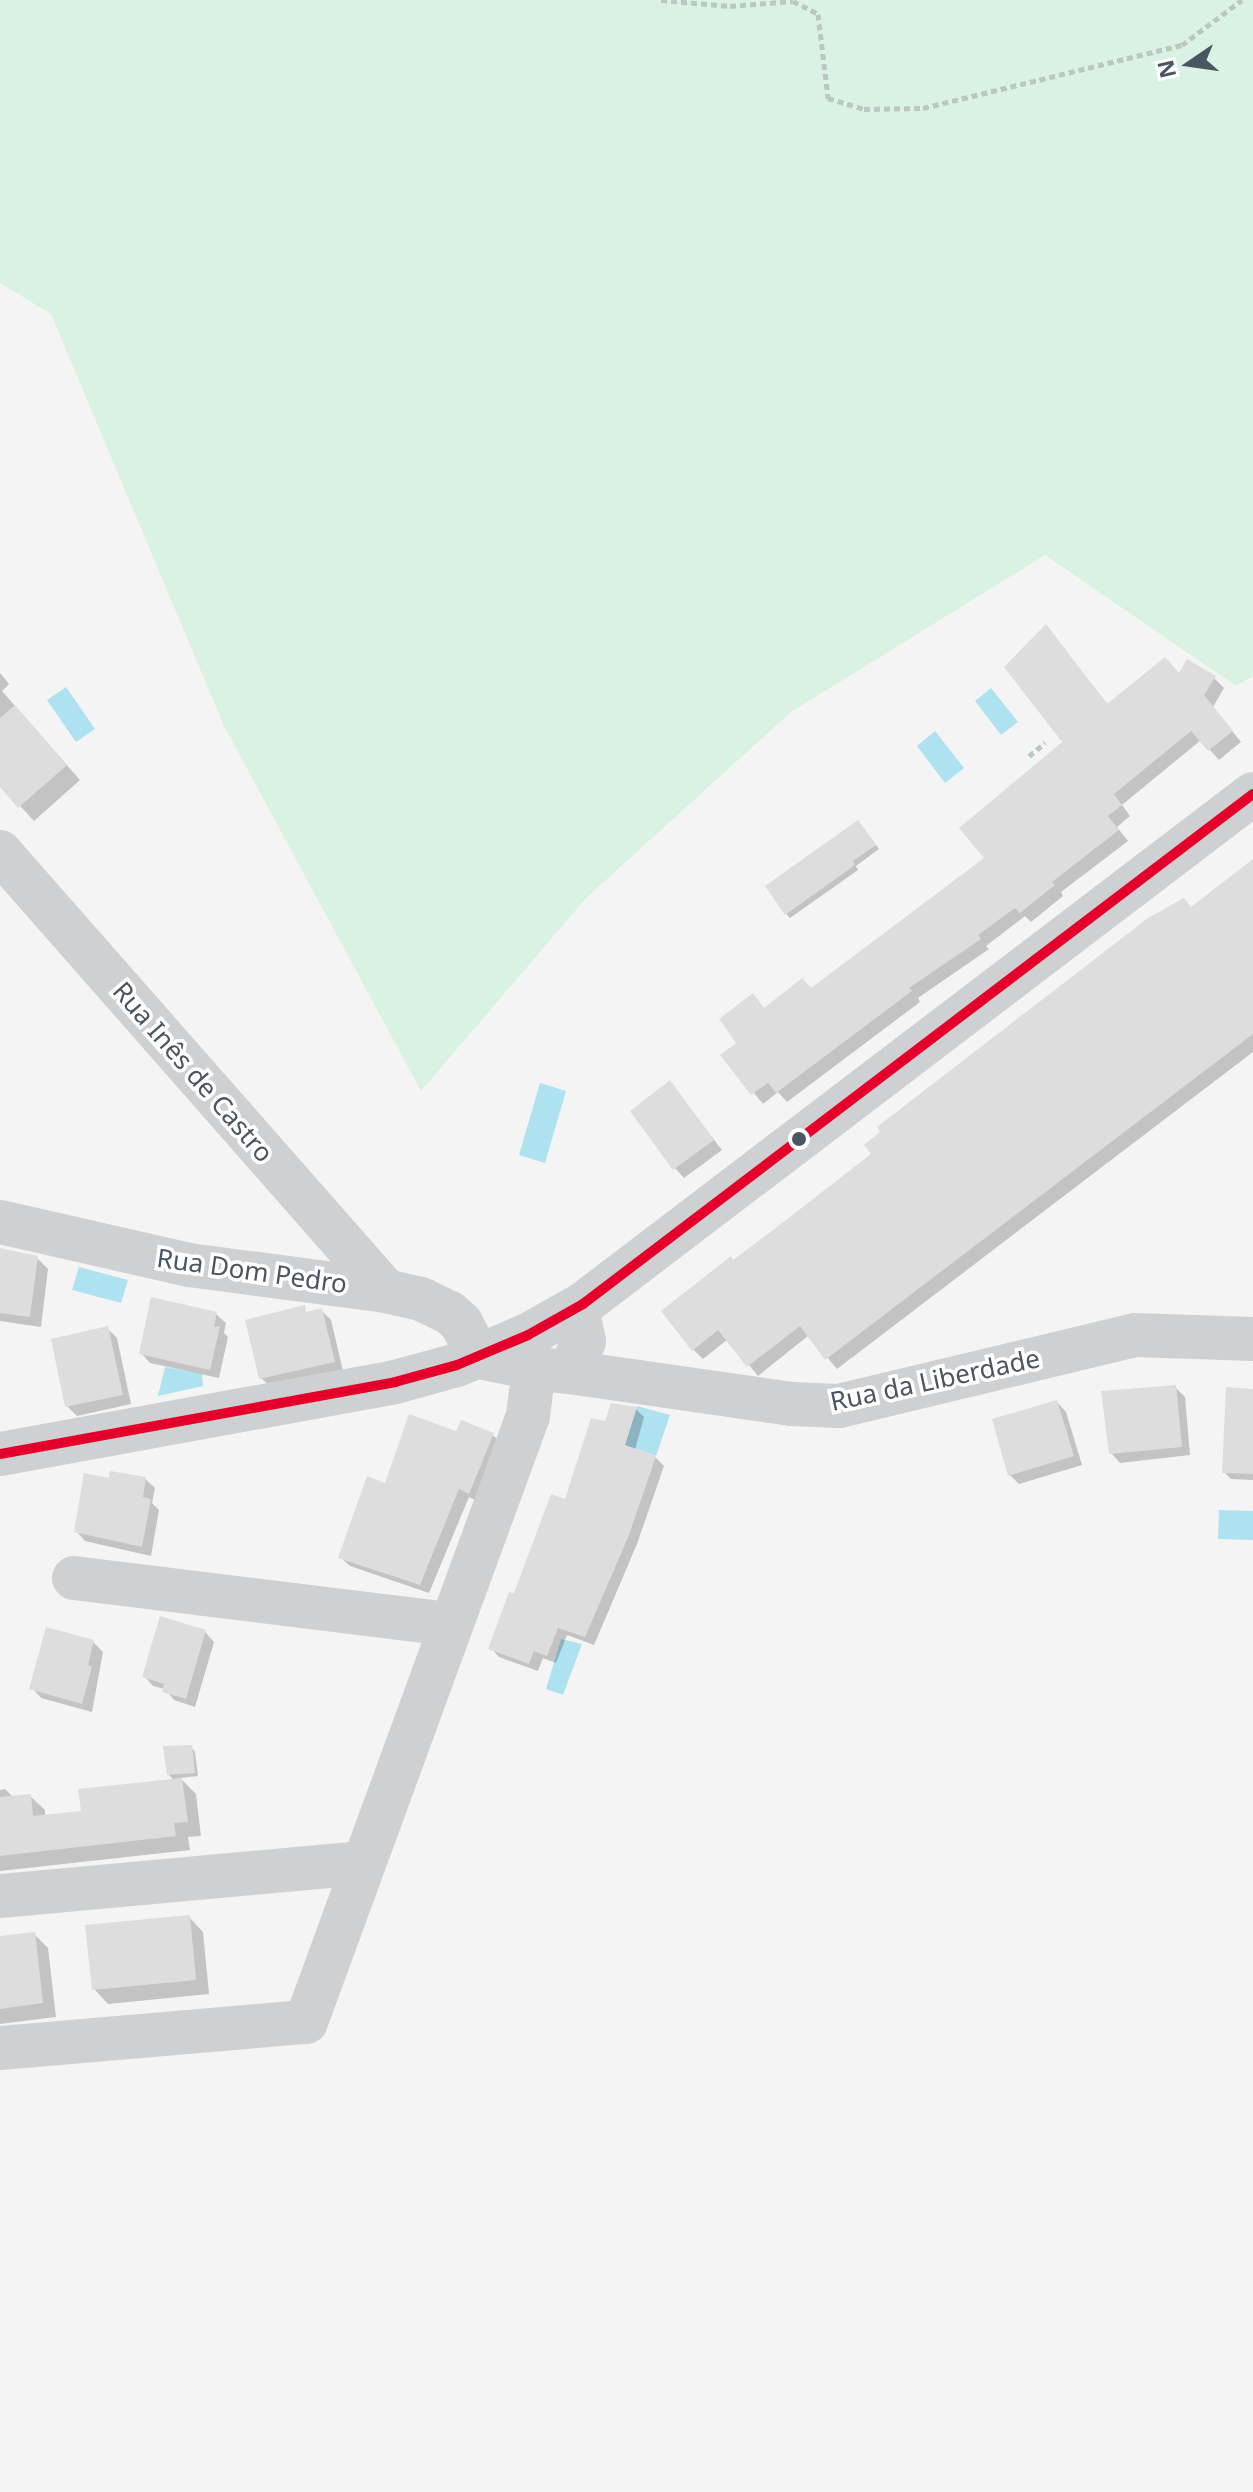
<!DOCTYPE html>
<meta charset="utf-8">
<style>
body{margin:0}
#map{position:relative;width:1253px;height:2492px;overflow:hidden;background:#f4f4f4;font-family:"Noto Sans",sans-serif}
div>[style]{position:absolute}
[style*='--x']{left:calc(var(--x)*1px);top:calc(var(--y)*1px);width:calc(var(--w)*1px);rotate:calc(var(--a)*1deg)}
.green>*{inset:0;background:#d9f2e3}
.water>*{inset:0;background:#aee2f0}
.shadow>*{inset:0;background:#0003}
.building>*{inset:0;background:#ddddde}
.path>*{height:5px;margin-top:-2.5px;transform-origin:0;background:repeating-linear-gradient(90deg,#bcc7c4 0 6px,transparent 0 10px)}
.minor>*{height:44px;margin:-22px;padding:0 22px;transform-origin:22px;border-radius:22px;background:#ced0d2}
.bus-1>*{height:10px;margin:-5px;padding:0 5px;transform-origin:5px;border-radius:5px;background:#e4002b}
.dots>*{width:22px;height:22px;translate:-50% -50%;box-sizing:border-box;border:4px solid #fff;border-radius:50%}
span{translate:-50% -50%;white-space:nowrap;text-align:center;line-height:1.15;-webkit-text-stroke:7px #fff;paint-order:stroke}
.street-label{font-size:26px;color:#4a5661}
.north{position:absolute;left:1149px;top:24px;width:80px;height:80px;-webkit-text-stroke:6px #fff;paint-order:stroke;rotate:257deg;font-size:22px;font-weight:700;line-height:32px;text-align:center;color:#4a5661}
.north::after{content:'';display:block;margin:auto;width:28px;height:36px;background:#4a5661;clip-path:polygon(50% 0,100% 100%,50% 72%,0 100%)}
</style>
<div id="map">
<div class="green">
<i style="clip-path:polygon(0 0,1253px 0,1253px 676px,1236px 686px,1045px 555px,791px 712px,586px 898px,421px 1091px,224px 726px,51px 314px,0 283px)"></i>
</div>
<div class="water">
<i style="clip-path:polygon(66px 687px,95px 729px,76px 742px,47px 700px)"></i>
<i style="clip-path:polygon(991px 688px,1018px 722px,1001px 735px,975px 701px)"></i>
<i style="clip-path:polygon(935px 731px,964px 768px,945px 783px,917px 746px)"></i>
<i style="clip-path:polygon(540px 1083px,566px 1091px,545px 1163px,519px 1155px)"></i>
<i style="clip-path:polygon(79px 1267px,128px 1280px,121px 1303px,72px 1290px)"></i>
<i style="clip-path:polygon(165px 1367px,202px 1374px,203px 1386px,158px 1396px)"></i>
<i style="clip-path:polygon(637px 1406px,670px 1415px,656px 1456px,625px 1445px)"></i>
<i style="clip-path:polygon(1219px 1510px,1253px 1511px,1253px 1540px,1218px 1539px)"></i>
<i style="clip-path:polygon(561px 1639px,582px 1644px,563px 1695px,546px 1689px)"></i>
</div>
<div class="shadow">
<i style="clip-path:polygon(1046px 627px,1109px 706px,1180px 675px,1214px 678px,1224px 688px,1213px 707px,1241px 742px,1219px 760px,1201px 740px,1122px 805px,1130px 816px,1117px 827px,1128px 841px,1061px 892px,1063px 896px,1031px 922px,1025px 916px,986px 946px,989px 949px,918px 998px,920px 1002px,787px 1102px,778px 1092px,763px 1104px,723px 1055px,739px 1043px,765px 1009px,812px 990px,987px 858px,1065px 742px)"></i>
<i style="clip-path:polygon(0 673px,9px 684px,2px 691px,80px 780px,34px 821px,0 784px)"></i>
<i style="clip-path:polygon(862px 826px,879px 849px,856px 866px,858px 870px,790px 918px,786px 914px)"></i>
<i style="clip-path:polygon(1253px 876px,1253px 1052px,837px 1369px,809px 1335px,758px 1376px,728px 1339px,703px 1359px,693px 1349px,734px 1262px,1192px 909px)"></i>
<i style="clip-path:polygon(670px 1083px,722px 1150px,684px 1178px,675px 1168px)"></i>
<i style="clip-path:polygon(0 1251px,37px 1258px,48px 1269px,41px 1327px,0 1321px)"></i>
<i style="clip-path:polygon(301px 1307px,308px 1314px,321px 1310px,331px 1320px,343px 1371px,271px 1387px,261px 1378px)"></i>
<i style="clip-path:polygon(216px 1314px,226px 1323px,224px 1333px,228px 1337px,219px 1378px,150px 1363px,141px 1353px)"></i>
<i style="clip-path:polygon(107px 1328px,117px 1338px,131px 1404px,77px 1416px,67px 1406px)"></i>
<i style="clip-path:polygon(1175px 1387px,1185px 1397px,1190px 1455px,1120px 1463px,1111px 1453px)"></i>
<i style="clip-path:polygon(1253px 1391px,1253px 1480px,1231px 1479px,1224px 1472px)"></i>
<i style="clip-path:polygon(1057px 1402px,1066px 1412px,1082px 1465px,1019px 1484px,1010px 1475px)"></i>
<i style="clip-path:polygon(636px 1409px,644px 1417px,635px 1450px,655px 1457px,664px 1466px,637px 1544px,594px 1645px,567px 1635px,556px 1663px,543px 1658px,538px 1671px,499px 1657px,491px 1648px,607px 1423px)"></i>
<i style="clip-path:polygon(457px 1433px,493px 1435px,502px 1444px,479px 1502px,469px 1497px,429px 1593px,350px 1566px,340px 1557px,387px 1485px)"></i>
<i style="clip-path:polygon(145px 1479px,155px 1488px,152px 1503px,159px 1510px,151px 1556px,85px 1541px,76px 1531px)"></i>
<i style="clip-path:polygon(205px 1632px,214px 1642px,195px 1707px,174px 1700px,165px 1689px,153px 1686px,144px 1676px)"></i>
<i style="clip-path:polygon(93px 1642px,103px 1652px,92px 1712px,41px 1698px,32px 1688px)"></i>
<i style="clip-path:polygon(191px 1747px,195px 1752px,198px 1776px,180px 1778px,196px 1794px,201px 1836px,188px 1837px,190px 1850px,0 1871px,0 1790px,5px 1789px,14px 1798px,30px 1796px,45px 1810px,45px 1817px,83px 1812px,174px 1780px,169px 1775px)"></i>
<i style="clip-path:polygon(189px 1917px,203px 1932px,209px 1994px,108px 2004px,94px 1989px)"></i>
<i style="clip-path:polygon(34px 1934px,48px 1948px,56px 2017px,0 2024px,0 1938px)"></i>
</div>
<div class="building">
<i style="clip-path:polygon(1046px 624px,1107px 704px,1165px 657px,1179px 673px,1187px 659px,1216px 676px,1204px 695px,1233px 731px,1208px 751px,1191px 731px,1114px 794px,1122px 805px,1108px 816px,1119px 830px,1052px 882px,1055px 885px,1020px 913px,1015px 908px,978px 935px,981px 939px,909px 988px,912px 991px,776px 1093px,768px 1083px,751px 1095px,720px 1055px,736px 1043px,719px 1019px,753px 993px,764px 1008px,802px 978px,811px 988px,984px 858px,959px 828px,1062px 742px,1004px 667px)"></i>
<i style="clip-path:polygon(15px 705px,67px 765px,18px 808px,0 787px,0 718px)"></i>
<i style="clip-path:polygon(858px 820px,876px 845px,853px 861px,855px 865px,785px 915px,765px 886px)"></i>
<i style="clip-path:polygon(1253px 859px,1253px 1034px,825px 1360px,800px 1326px,747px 1367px,718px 1330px,692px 1351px,661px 1311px,731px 1256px,733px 1260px,777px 1227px,871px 1154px,864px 1145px,880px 1132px,877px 1127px,1148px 918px,1184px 898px,1191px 907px)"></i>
<i style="clip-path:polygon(670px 1080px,714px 1140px,673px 1170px,630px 1111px)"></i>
<i style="clip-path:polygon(0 1248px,38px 1256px,30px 1317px,0 1313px)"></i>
<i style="clip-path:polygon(151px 1297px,217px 1312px,214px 1327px,220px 1326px,210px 1370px,139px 1354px)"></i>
<i style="clip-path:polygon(305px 1305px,306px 1312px,322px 1308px,335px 1362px,259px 1379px,245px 1320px)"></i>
<i style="clip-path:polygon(108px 1326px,123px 1395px,65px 1407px,51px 1339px)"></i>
<i style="clip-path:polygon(1176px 1385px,1182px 1447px,1109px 1454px,1101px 1391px)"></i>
<i style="clip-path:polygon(1226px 1387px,1253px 1389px,1253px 1474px,1222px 1473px)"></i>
<i style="clip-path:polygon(1057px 1400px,1074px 1456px,1008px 1476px,992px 1419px)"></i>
<i style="clip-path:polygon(611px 1403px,637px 1407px,625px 1445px,656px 1456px,629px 1535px,585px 1637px,558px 1628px,547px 1656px,534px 1651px,529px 1664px,488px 1649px,509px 1592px,514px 1593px,551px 1494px,565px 1499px,591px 1418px,605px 1421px)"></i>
<i style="clip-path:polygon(409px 1414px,456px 1431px,461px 1420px,494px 1433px,469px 1494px,459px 1489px,420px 1585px,338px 1558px,367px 1476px,385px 1483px)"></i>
<i style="clip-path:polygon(110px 1471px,146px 1477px,143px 1497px,151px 1499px,142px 1547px,74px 1532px,84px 1473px,109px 1478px)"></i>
<i style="clip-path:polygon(160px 1616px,206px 1630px,186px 1699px,162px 1692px,164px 1684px,142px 1677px)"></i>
<i style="clip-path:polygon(46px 1627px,94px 1640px,88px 1665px,92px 1667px,82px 1704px,29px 1689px)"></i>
<i style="clip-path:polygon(192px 1745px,195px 1773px,167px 1775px,163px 1746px)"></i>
<i style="clip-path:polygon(182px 1778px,188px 1822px,174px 1823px,176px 1836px,0 1856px,0 1797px,31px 1794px,33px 1816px,81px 1811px,78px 1789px)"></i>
<i style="clip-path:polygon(190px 1915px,196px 1980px,92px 1990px,85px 1925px)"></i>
<i style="clip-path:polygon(35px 1932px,43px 2003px,0 2009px,0 1936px)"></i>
</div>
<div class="path">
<i style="--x:661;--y:0;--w:69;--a:5"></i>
<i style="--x:730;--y:6;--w:63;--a:-4.5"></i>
<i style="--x:793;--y:1;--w:28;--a:27"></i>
<i style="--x:818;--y:14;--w:85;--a:83.2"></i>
<i style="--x:828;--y:98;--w:38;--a:17"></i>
<i style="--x:864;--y:109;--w:59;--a:-1"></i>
<i style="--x:923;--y:108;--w:267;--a:-13.7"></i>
<i style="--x:1182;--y:45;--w:75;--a:-36.9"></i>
<i style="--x:1029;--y:756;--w:21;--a:-39"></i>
</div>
<div class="minor">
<i style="--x:0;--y:852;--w:585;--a:48.68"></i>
<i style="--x:0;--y:1222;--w:194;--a:12.8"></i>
<i style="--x:189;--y:1265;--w:199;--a:7.5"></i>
<i style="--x:386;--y:1291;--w:36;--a:13"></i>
<i style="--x:421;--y:1299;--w:32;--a:26"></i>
<i style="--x:450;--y:1313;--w:15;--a:42"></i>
<i style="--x:461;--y:1323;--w:38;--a:62"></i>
<i style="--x:479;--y:1357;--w:56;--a:11.3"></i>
<i style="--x:534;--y:1368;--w:35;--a:7"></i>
<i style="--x:569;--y:1372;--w:34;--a:-64"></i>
<i style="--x:584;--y:1341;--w:34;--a:-102"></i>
<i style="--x:569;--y:1372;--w:225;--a:8.2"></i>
<i style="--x:792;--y:1404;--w:47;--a:2.4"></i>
<i style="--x:839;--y:1406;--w:304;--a:-13.5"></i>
<i style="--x:1135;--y:1335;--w:118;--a:1.9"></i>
<i style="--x:0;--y:1454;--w:402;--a:-10.3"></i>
<i style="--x:395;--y:1382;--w:64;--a:-15.3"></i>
<i style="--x:457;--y:1365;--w:77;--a:-22.9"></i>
<i style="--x:528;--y:1335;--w:63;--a:-29.4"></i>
<i style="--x:583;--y:1304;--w:842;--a:-37.28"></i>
<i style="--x:74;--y:1578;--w:378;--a:7"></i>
<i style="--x:0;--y:1896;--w:365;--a:-5.2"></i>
<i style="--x:0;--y:2048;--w:307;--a:-4.9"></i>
<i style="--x:306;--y:2022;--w:645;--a:-69.88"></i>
<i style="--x:528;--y:1416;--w:48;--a:-82.9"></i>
</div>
<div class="bus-1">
<i style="--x:0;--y:1454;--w:402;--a:-10.3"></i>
<i style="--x:395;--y:1382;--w:64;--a:-15.3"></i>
<i style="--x:457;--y:1365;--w:77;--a:-22.9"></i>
<i style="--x:528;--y:1335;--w:63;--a:-29.4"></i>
<i style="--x:583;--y:1304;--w:842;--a:-37.28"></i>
</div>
<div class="dots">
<i style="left:799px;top:1139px;background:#4a5661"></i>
</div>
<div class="street-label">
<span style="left:193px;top:1072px;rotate:49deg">Rua Inês de Castro</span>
<span style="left:252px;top:1271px;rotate:8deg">Rua Dom Pedro</span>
<span style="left:935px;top:1380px;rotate:-12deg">Rua da Liberdade</span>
</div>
<div class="north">N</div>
</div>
